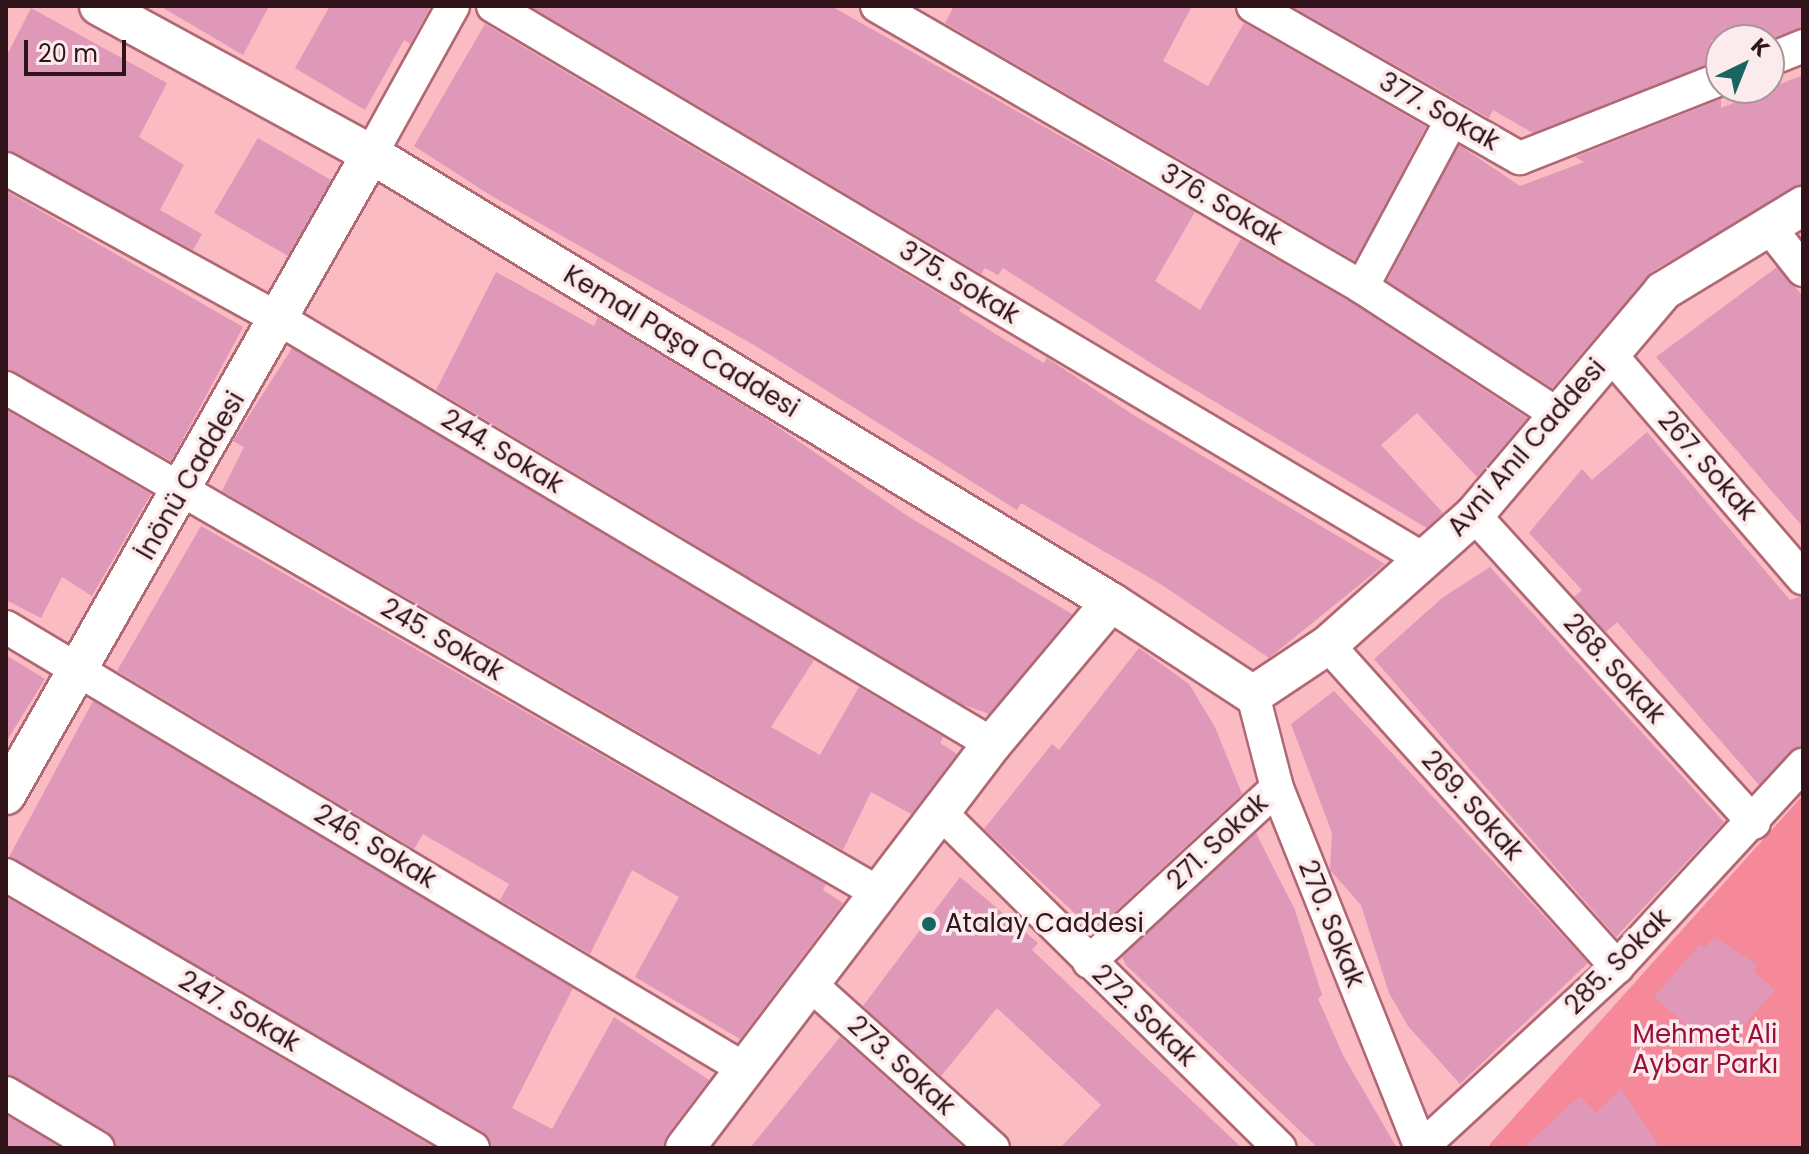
<!DOCTYPE html>
<meta charset="utf-8">
<style>
body{margin:0}
#map{position:relative;width:1809px;height:1154px;overflow:hidden;background:#fbbbc3;font-family:Poppins,sans-serif}
div>[style]{position:absolute}
[style*='--x']{left:calc(var(--x)*1px);top:calc(var(--y)*1px);width:calc(var(--w)*1px);rotate:calc(var(--a)*1deg)}
.green>*{inset:0;background:#f5899a}
.building>*{inset:0;background:#df98b8}
.roads{filter:drop-shadow(2px 0 #b06873) drop-shadow(-2px 0 #b06873) drop-shadow(0 2px #b06873) drop-shadow(0 -2px #b06873)}
.minor>*{height:32px;margin:-16px;padding:0 16px;transform-origin:16px;border-radius:16px;background:#fff}
.tertiary>*{height:38px;margin:-19px;padding:0 19px;transform-origin:19px;border-radius:19px;background:#fff}
.dots>*{width:22px;height:22px;translate:-50% -50%;box-sizing:border-box;border:4px solid #fcebec;border-radius:50%}
span{translate:-50% -50%;white-space:nowrap;text-align:center;line-height:1.15;-webkit-text-stroke:7px #fcebec;paint-order:stroke}
.street-label{font-size:26px;color:#311419}
.poi-label{font-size:26px;color:#311419}
.left{translate:0 -50%;text-align:left}
.park-label{font-size:26px;color:#990f3c}
.frame{position:absolute;inset:0;border:8px solid #311419;pointer-events:none}
.north{position:absolute;left:1705px;top:24px;width:80px;height:80px;box-sizing:border-box;background:#fcebec;border:2px solid #ab9598;border-radius:50%;rotate:43deg;font-size:22px;font-weight:700;line-height:32px;text-align:center;color:#311419}
.north::after{content:'';display:block;margin:auto;width:28px;height:36px;background:#176562;clip-path:polygon(50% 0,100% 100%,50% 72%,0 100%)}
.scale{position:absolute;left:24px;top:40px;width:102px;height:36px;box-sizing:border-box;border:4px solid #311419;border-top:0;padding-left:10px;font-size:24px;line-height:28px;white-space:nowrap;color:#311419;-webkit-text-stroke:6px #fcebec;paint-order:stroke}
</style>
<div id="map">
<div class="green">
<i style="clip-path:polygon(1803px 795px,1803px 1148px,1489px 1148px,1490px 1144px)"></i>
</div>
<div class="building">
<i style="clip-path:polygon(160px 6px,269px 6px,243px 55px)"></i>
<i style="clip-path:polygon(330px 6px,431px 6px,410px 44px,404px 40px,365px 110px,295px 68px)"></i>
<i style="clip-path:polygon(530px 6px,831px 6px,1195px 212px,1155px 281px,1200px 310px,1241px 239px,1352px 303px,1527px 418px,1477px 477px,1417px 413px,1381px 445px,1443px 513px,1427px 528px,1160px 369px,1003px 268px,998px 275px,985px 268px,981px 274px)"></i>
<i style="clip-path:polygon(954px 6px,1192px 6px,1163px 61px,1208px 86px,1244px 23px,1426px 127px,1355px 261px,945px 23px)"></i>
<i style="clip-path:polygon(1291px 6px,1803px 6px,1803px 27px,1768px 40px,1711px 40px,1719px 61px,1533px 133px,1493px 110px,1489px 118px)"></i>
<i style="clip-path:polygon(31px 8px,167px 83px,139px 137px,184px 165px,160px 210px,202px 234px,193px 250px,6px 150px,6px 57px)"></i>
<i style="clip-path:polygon(485px 24px,961px 307px,959px 311px,1002px 338px,1044px 363px,1047px 358px,1132px 414px,1385px 564px,1269px 658px,1162px 585px,1021px 503px,1017px 510px,759px 348px,490px 195px,414px 146px)"></i>
<i style="clip-path:polygon(1803px 75px,1803px 184px,1651px 272px,1552px 388px,1387px 281px,1459px 145px,1520px 186px,1584px 162px,1575px 157px,1721px 99px,1721px 108px)"></i>
<i style="clip-path:polygon(258px 138px,331px 180px,288px 256px,214px 213px)"></i>
<i style="clip-path:polygon(6px 191px,243px 327px,171px 461px,6px 369px)"></i>
<i style="clip-path:polygon(1777px 267px,1803px 296px,1803px 527px,1656px 357px)"></i>
<i style="clip-path:polygon(496px 272px,594px 326px,598px 317px,769px 421px,909px 517px,1072px 614px,989px 714px,961px 704px,436px 390px)"></i>
<i style="clip-path:polygon(292px 348px,814px 660px,771px 727px,820px 755px,859px 687px,943px 737px,940px 743px,957px 754px,911px 814px,871px 792px,843px 850px,222px 491px,244px 447px,233px 441px)"></i>
<i style="clip-path:polygon(6px 410px,151px 494px,92px 596px,62px 577px,41px 618px,6px 600px)"></i>
<i style="clip-path:polygon(1647px 432px,1790px 600px,1803px 596px,1803px 746px,1789px 752px,1759px 785px,1617px 622px,1606px 632px,1574px 597px,1582px 590px,1529px 533px,1582px 469px,1592px 480px)"></i>
<i style="clip-path:polygon(201px 526px,826px 884px,823px 890px,843px 903px,740px 1039px,635px 977px,679px 897px,632px 870px,590px 954px,500px 900px,509px 884px,423px 834px,414px 849px,117px 671px)"></i>
<i style="clip-path:polygon(1490px 567px,1724px 822px,1616px 937px,1374px 659px,1442px 598px)"></i>
<i style="clip-path:polygon(1139px 648px,1189px 684px,1215px 727px,1242px 794px,1094px 931px,984px 829px,1052px 744px,1059px 750px)"></i>
<i style="clip-path:polygon(6px 655px,45px 679px,6px 742px)"></i>
<i style="clip-path:polygon(1334px 691px,1588px 963px,1460px 1084px,1408px 1026px,1389px 993px,1361px 905px,1330px 870px,1332px 833px,1291px 724px)"></i>
<i style="clip-path:polygon(93px 701px,573px 988px,512px 1108px,552px 1129px,614px 1017px,709px 1080px,667px 1135px,663px 1148px,492px 1148px,483px 1132px,9px 857px)"></i>
<i style="clip-path:polygon(1256px 833px,1295px 910px,1322px 995px,1318px 999px,1344px 1057px,1397px 1148px,1318px 1148px,1126px 965px,1122px 957px)"></i>
<i style="clip-path:polygon(960px 877px,1038px 943px,1032px 950px,1242px 1148px,1060px 1148px,1101px 1105px,997px 1008px,941px 1076px,863px 1006px)"></i>
<i style="clip-path:polygon(6px 897px,435px 1148px,117px 1148px,108px 1132px,6px 1074px)"></i>
<i style="clip-path:polygon(1714px 937px,1758px 965px,1753px 971px,1775px 990px,1723px 1049px,1702px 1030px,1698px 1035px,1654px 997px,1700px 944px,1705px 947px)"></i>
<i style="clip-path:polygon(840px 1037px,951px 1136px,963px 1148px,750px 1148px)"></i>
<i style="clip-path:polygon(1621px 1088px,1660px 1148px,1523px 1148px,1580px 1096px,1596px 1113px)"></i>
<i style="clip-path:polygon(6px 1115px,61px 1148px,6px 1148px)"></i>
</div>
<div class="roads">
<div class="minor">
<i style="--x:493;--y:6;--w:1084;--a:30.73"></i>
<i style="--x:877;--y:6;--w:561;--a:30.09"></i>
<i style="--x:1362;--y:287;--w:234;--a:33.1"></i>
<i style="--x:1253;--y:6;--w:307;--a:29.7"></i>
<i style="--x:1520;--y:158;--w:216;--a:-21.5"></i>
<i style="--x:1769;--y:60;--w:37;--a:-22"></i>
<i style="--x:371;--y:154;--w:169;--a:-61"></i>
<i style="--x:6;--y:169;--w:314;--a:28.8"></i>
<i style="--x:281;--y:320;--w:828;--a:30.81"></i>
<i style="--x:1769;--y:227;--w:55;--a:51.7"></i>
<i style="--x:1362;--y:287;--w:188;--a:-61.8"></i>
<i style="--x:1610;--y:354;--w:296;--a:49.3"></i>
<i style="--x:6;--y:388;--w:1006;--a:30.06"></i>
<i style="--x:1474;--y:515;--w:416;--a:47.7"></i>
<i style="--x:6;--y:627;--w:859;--a:30.9"></i>
<i style="--x:1328;--y:645;--w:433;--a:48.1"></i>
<i style="--x:1253;--y:695;--w:96;--a:75.5"></i>
<i style="--x:1277;--y:788;--w:388;--a:68.2"></i>
<i style="--x:942;--y:814;--w:475;--a:44.7"></i>
<i style="--x:6;--y:875;--w:541;--a:30.31"></i>
<i style="--x:1089;--y:962;--w:256;--a:-42.8"></i>
<i style="--x:810;--y:984;--w:246;--a:41.9"></i>
<i style="--x:6;--y:1093;--w:107;--a:30.9"></i>
<i style="--x:1421;--y:1148;--w:267;--a:-42.7"></i>
<i style="--x:1617;--y:967;--w:275;--a:-47.4"></i>
</div>
<div class="tertiary">
<i style="--x:99;--y:6;--w:310;--a:28.6"></i>
<i style="--x:371;--y:154;--w:865;--a:31.19"></i>
<i style="--x:1111;--y:602;--w:170;--a:33.2"></i>
<i style="--x:1253;--y:695;--w:90;--a:-33.7"></i>
<i style="--x:1328;--y:645;--w:195;--a:-41.7"></i>
<i style="--x:1474;--y:515;--w:293;--a:-49.8"></i>
<i style="--x:1663;--y:291;--w:164;--a:-31.3"></i>
<i style="--x:6;--y:795;--w:738;--a:-60.34"></i>
<i style="--x:685;--y:1148;--w:507;--a:-52.77"></i>
<i style="--x:992;--y:744;--w:185;--a:-50"></i>
</div>
</div>
<div class="dots">
<i style="left:929px;top:924px;background:#176562"></i>
</div>
<div class="street-label">
<span style="left:1439px;top:112px;rotate:29deg">377. Sokak</span>
<span style="left:1221px;top:205px;rotate:30deg">376. Sokak</span>
<span style="left:959px;top:283px;rotate:31deg">375. Sokak</span>
<span style="left:681px;top:342px;rotate:31deg">Kemal Paşa Caddesi</span>
<span style="left:1527px;top:448px;rotate:-49deg">Avni Anıl Caddesi</span>
<span style="left:502px;top:452px;rotate:31deg">244. Sokak</span>
<span style="left:1707px;top:466px;rotate:49deg">267. Sokak</span>
<span style="left:191px;top:476px;rotate:-60deg">İnönü Caddesi</span>
<span style="left:442px;top:640px;rotate:30deg">245. Sokak</span>
<span style="left:1614px;top:669px;rotate:48deg">268. Sokak</span>
<span style="left:1472px;top:806px;rotate:48deg">269. Sokak</span>
<span style="left:1218px;top:842px;rotate:-43deg">271. Sokak</span>
<span style="left:375px;top:847px;rotate:31deg">246. Sokak</span>
<span style="left:1331px;top:924px;rotate:68deg">270. Sokak</span>
<span style="left:1618px;top:962px;rotate:-45deg">285. Sokak</span>
<span style="left:239px;top:1012px;rotate:30deg">247. Sokak</span>
<span style="left:1144px;top:1016px;rotate:44deg">272. Sokak</span>
<span style="left:901px;top:1066px;rotate:42deg">273. Sokak</span>
</div>
<div class="poi-label">
<span class="left" style="left:945px;top:924px">Atalay Caddesi</span>
</div>
<div class="park-label">
<span style="left:1705px;top:1050px">Mehmet Ali<br>Aybar Parkı</span>
</div>
<div class="frame"></div>
<div class="north">K</div>
<div class="scale">20 m</div>
</div>
